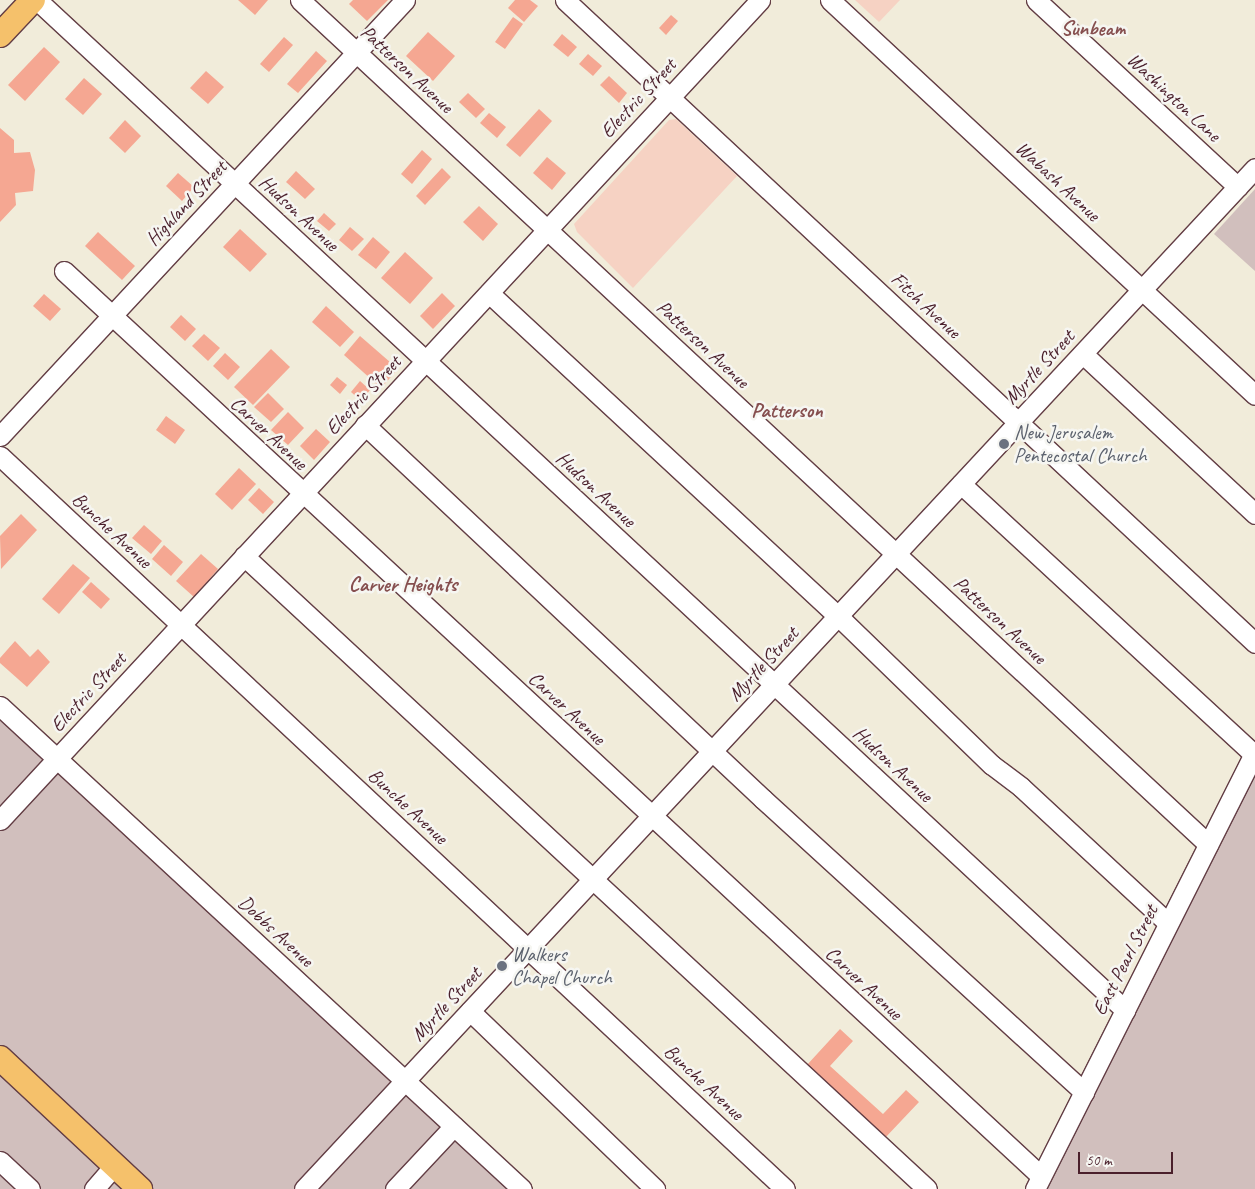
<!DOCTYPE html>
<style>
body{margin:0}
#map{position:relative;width:1255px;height:1189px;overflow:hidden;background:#f1ecda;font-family:Caveat,sans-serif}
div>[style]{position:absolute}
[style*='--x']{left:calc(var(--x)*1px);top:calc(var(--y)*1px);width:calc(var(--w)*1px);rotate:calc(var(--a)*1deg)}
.built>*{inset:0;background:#f6d2c3}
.industrial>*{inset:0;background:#d1bfbd}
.building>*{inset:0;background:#f5a792}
.roads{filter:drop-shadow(1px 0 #633e45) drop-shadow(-1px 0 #633e45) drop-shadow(0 1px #633e45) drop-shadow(0 -1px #633e45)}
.minor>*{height:19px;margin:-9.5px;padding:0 9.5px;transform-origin:9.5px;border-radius:9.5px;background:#fff}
.major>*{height:24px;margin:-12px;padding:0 12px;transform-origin:12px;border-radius:12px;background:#f5c16b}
.dots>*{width:14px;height:14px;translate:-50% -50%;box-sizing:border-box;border:2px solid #f6f6f2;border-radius:50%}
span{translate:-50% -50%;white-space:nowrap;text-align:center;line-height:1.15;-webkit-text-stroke:5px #f6f6f2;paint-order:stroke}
.street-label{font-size:20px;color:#4a1f2b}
.worship-label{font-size:20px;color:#5b616d}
.left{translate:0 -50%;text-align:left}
.neighbourhood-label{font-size:21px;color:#864f4f;font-weight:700}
.scale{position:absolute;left:1078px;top:1152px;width:95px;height:22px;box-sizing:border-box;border:2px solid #4a1f2b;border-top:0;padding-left:6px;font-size:15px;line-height:18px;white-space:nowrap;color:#4a1f2b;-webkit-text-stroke:4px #f6f6f2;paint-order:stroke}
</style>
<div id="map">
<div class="built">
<i style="clip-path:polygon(855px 0,900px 0,879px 22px)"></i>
<i style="clip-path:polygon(676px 119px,737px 176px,633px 288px,577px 232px,574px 224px,669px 120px)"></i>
</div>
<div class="industrial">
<i style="clip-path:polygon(1255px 189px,1255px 271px,1214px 234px)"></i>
<i style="clip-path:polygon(0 706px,520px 1189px,0 1189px)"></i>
<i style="clip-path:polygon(1255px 775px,1255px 1189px,1040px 1189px)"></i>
</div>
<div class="building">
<i style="clip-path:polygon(238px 0,268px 0,255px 15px)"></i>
<i style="clip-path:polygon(353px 0,388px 0,367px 21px,349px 4px)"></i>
<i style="clip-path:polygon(515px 0,530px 0,538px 6px,524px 22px,508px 8px)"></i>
<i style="clip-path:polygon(671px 15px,678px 21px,666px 35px,659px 28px)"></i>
<i style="clip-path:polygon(513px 17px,523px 24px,505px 49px,495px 42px)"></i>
<i style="clip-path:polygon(428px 32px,455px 56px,433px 81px,406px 56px)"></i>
<i style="clip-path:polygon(562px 34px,577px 47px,568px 57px,553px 45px)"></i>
<i style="clip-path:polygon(284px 37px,293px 45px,269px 72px,260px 64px)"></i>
<i style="clip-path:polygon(44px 47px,60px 62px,25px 101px,8px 85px)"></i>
<i style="clip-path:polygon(316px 51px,327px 61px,298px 93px,287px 84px)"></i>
<i style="clip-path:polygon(588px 54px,602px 66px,593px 76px,579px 64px)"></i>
<i style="clip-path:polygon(206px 71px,224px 87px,208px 104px,190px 88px)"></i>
<i style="clip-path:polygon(609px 76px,627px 93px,619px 103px,600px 85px)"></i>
<i style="clip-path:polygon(84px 78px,102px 94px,83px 115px,65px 99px)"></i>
<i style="clip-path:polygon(468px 93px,485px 109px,476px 118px,459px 102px)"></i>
<i style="clip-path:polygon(539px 109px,552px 121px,520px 157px,506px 145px)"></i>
<i style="clip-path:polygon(489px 113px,506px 127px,497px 138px,480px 123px)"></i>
<i style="clip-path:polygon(125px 120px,141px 136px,125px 153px,109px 138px)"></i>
<i style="clip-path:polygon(0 128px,14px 140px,14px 153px,30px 152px,35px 170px,33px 191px,15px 193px,16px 205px,0 222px)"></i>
<i style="clip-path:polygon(422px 150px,432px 159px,412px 184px,401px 174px)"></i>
<i style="clip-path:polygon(547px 157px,566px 173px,552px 190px,533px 173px)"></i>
<i style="clip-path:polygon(442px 168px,451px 177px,425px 205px,416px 196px)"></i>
<i style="clip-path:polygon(296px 171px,315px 189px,305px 199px,286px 182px)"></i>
<i style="clip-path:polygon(178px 173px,194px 187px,182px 201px,166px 186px)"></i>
<i style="clip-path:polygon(479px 206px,498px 224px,483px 241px,463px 222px)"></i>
<i style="clip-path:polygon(324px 213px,336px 224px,329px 231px,317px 221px)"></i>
<i style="clip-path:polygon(350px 227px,364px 239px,352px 251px,339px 240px)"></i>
<i style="clip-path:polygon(240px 229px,267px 254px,250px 272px,223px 247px)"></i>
<i style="clip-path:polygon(98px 232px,135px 266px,122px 280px,85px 246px)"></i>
<i style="clip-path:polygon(373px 237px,390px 252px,376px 269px,358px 255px)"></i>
<i style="clip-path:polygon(405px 252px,433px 278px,410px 304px,381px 278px)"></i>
<i style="clip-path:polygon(442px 293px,455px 306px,433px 329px,420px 316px)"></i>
<i style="clip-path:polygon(44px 294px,61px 309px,50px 321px,33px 306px)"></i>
<i style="clip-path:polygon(326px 306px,354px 332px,340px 347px,312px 322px)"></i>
<i style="clip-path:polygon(181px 315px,196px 329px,185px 341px,170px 327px)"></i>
<i style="clip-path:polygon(204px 334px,220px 348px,208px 361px,192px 346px)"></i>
<i style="clip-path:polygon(360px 336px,398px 369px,381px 388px,344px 355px)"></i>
<i style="clip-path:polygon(271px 349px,290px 367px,253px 405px,234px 387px)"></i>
<i style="clip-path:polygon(225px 353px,240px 367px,228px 380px,213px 366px)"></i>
<i style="clip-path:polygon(337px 377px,347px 385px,340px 394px,330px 385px)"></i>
<i style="clip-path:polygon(360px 381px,370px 390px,361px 401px,351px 392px)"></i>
<i style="clip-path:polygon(268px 393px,284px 409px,271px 422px,254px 407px)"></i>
<i style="clip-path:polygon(288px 412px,304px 428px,288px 445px,271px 430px)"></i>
<i style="clip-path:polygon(166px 416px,185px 430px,175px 444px,156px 430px)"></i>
<i style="clip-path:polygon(316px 429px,330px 442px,314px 460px,300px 446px)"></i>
<i style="clip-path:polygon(239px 468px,256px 484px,232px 510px,215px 494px)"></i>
<i style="clip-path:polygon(259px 488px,274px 502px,263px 514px,248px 500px)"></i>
<i style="clip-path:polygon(21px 514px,37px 530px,1px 569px,0 536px)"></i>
<i style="clip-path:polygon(144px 525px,162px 541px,151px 554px,132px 538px)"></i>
<i style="clip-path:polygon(164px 545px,183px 562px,171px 576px,152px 559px)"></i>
<i style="clip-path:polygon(201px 554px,218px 569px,194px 597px,176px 581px)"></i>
<i style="clip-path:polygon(73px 564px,90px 578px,59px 614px,42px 599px)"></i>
<i style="clip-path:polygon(91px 582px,110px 599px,101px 609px,82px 592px)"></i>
<i style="clip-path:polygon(15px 641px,30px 657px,38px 649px,50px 662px,27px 687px,0 663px,0 658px)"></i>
<i style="clip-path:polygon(840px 1029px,853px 1041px,830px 1066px,883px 1114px,906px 1090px,919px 1102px,884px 1139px,806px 1066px)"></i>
</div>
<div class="roads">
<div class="minor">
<i style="--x:37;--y:0;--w:1485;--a:42.87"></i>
<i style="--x:300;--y:0;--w:1240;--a:42.91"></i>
<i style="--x:565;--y:0;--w:943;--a:42.98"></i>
<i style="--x:830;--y:0;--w:580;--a:42.9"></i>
<i style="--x:1036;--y:0;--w:275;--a:42.8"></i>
<i style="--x:64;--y:271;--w:1332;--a:42.81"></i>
<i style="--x:489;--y:293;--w:476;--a:42.8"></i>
<i style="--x:838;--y:616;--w:214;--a:44.1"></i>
<i style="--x:992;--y:765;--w:36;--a:37"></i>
<i style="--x:1021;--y:787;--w:200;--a:42.8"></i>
<i style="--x:1083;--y:354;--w:235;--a:42.9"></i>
<i style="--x:365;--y:425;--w:546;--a:43.22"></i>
<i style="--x:763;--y:799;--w:435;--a:42.4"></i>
<i style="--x:0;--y:436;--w:595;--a:-47.11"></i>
<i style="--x:0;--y:456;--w:1074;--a:43.04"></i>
<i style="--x:961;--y:484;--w:398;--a:42.7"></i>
<i style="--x:244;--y:556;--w:931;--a:42.82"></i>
<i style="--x:0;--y:706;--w:711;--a:42.78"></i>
<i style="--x:0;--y:820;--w:1118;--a:-47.17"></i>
<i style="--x:470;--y:1011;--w:257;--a:43.9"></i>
<i style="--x:0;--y:1161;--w:41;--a:43"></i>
<i style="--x:94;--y:1189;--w:32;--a:-49"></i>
<i style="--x:304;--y:1189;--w:1395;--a:-47.03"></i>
<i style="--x:395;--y:1189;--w:86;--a:-46.9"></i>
<i style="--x:1035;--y:1189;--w:489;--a:-63.3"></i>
</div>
<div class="major">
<i style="--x:0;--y:35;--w:48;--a:-46.7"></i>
<i style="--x:0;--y:1058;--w:192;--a:43.1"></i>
</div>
</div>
<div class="dots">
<i style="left:1004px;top:444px;background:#6b7280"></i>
<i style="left:502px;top:966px;background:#6b7280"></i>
</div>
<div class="street-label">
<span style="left:407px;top:69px;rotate:43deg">Patterson Avenue</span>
<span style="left:1174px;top:97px;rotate:43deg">Washington Lane</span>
<span style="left:638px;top:98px;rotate:-47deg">Electric Street</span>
<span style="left:1058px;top:181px;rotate:43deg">Wabash Avenue</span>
<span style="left:186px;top:203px;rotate:-47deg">Highland Street</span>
<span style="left:299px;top:213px;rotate:43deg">Hudson Avenue</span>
<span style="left:926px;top:305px;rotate:43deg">Fitch Avenue</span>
<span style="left:703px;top:344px;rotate:43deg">Patterson Avenue</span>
<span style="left:1039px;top:367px;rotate:-47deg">Myrtle Street</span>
<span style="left:363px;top:395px;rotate:-47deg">Electric Street</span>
<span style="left:269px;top:433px;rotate:43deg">Carver Avenue</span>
<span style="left:596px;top:489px;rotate:43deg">Hudson Avenue</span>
<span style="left:112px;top:530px;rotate:43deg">Bunche Avenue</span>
<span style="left:1000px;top:620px;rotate:43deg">Patterson Avenue</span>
<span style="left:763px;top:664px;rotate:-47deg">Myrtle Street</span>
<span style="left:88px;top:692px;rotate:-47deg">Electric Street</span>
<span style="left:567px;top:708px;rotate:43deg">Carver Avenue</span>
<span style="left:893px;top:764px;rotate:43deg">Hudson Avenue</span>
<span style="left:408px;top:806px;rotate:43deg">Bunche Avenue</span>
<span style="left:276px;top:931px;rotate:43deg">Dobbs Avenue</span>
<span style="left:1125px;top:960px;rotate:-63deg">East Pearl Street</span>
<span style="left:864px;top:983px;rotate:43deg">Carver Avenue</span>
<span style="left:446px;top:1004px;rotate:-47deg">Myrtle Street</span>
<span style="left:704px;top:1082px;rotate:43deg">Bunche Avenue</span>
</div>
<div class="worship-label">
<span class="left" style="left:1014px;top:444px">New Jerusalem<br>Pentecostal Church</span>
<span class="left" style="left:512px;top:966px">Walkers<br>Chapel Church</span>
</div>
<div class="neighbourhood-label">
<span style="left:1093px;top:28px">Sunbeam</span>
<span style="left:787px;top:410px">Patterson</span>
<span style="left:403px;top:584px">Carver Heights</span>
</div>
<div class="scale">50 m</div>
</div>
